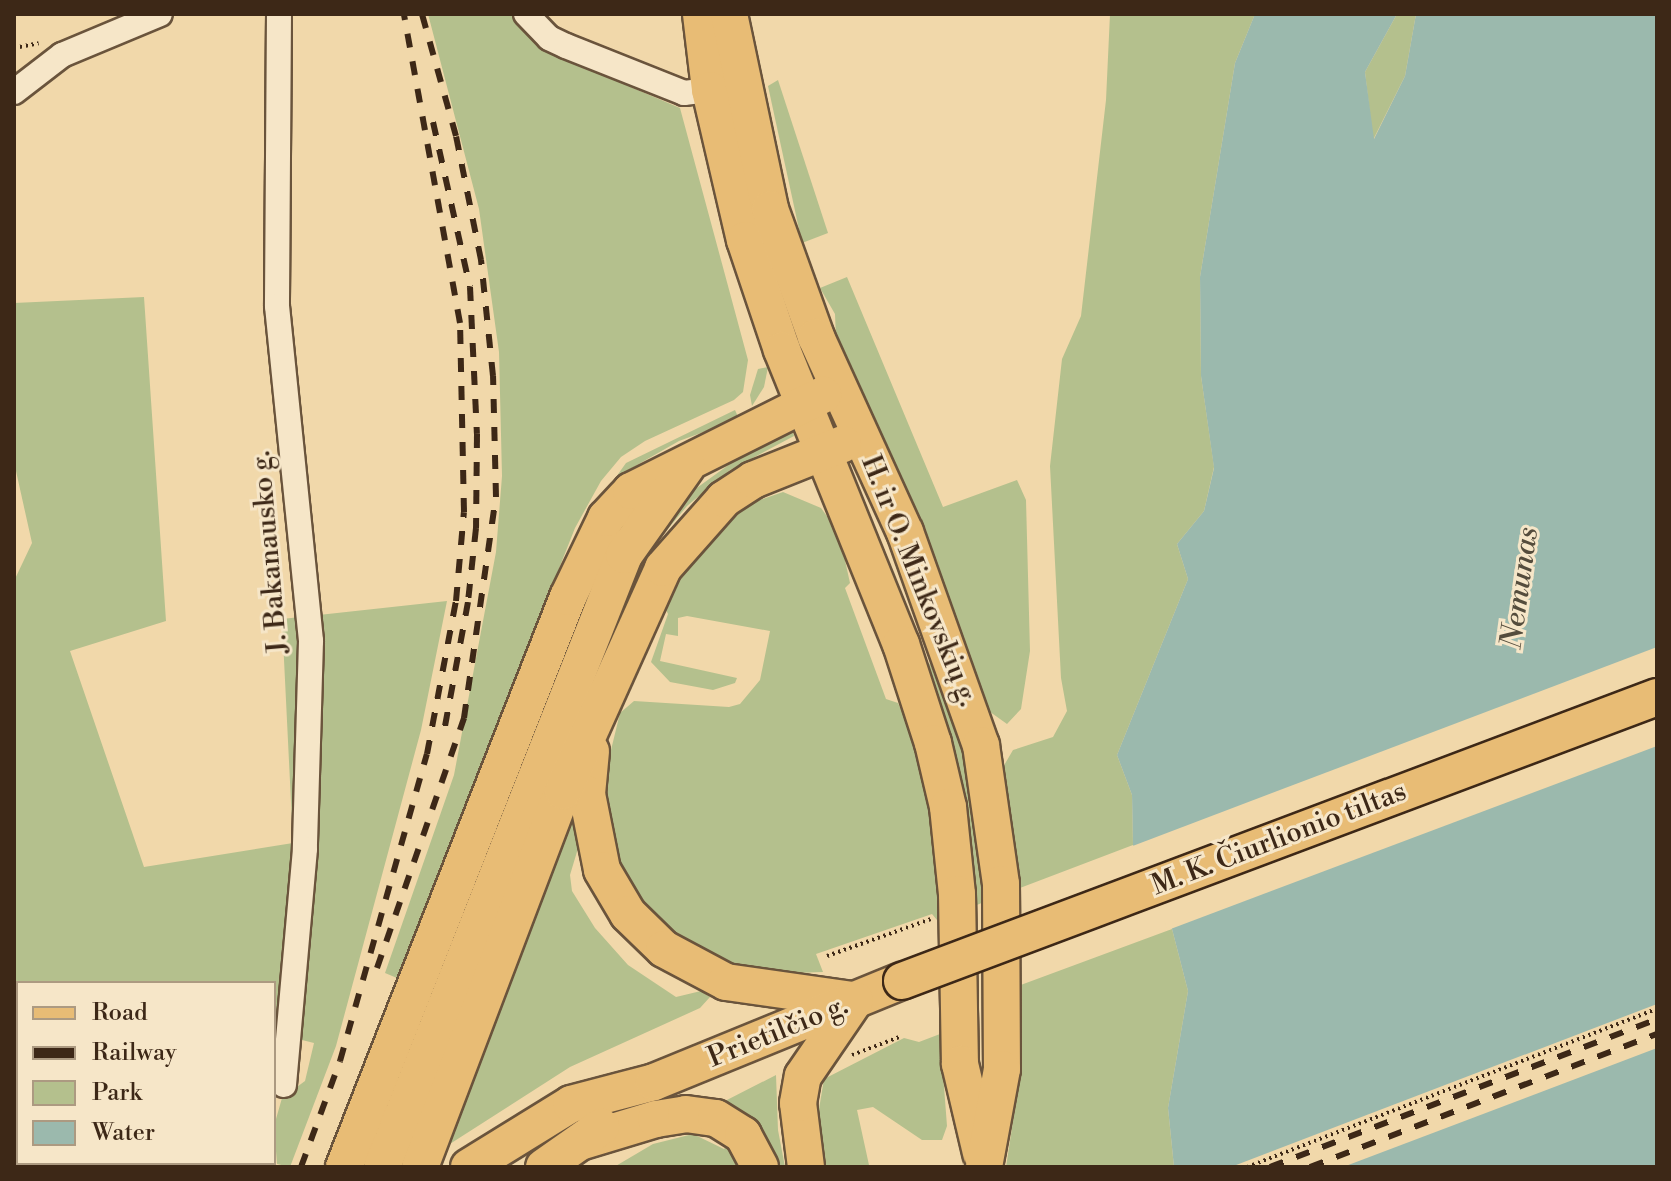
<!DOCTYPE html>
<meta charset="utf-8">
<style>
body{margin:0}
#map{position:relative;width:1671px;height:1181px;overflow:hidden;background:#f1d8aa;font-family:"Libre Bodoni",serif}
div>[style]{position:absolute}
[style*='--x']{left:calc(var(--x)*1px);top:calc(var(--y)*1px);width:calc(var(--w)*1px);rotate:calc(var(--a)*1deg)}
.green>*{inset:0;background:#b4c08d}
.water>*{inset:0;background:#9bb9ad}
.pier>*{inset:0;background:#f1d8aa}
.path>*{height:4px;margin-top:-2px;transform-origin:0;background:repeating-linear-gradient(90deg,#3d2817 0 2px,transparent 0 6px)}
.roads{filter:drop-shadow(2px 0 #6a543c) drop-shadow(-2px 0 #6a543c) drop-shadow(0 2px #6a543c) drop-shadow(0 -2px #6a543c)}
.street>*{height:24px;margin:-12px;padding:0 12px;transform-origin:12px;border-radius:12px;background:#f6e6c8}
.primary>*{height:36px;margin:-18px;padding:0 18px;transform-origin:18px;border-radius:18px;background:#e8bc75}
.rail>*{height:6px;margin-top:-3px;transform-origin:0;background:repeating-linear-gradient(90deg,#3d2817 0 14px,transparent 0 28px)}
.bridges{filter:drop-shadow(2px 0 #3d2817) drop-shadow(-2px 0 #3d2817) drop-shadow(0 2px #3d2817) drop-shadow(0 -2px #3d2817)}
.primary-bridge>*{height:36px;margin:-18px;padding:0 18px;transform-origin:18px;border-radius:18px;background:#e8bc75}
span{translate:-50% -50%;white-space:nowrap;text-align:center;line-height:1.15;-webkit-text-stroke:6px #f6e6c8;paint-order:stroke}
.street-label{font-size:28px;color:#3d2817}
.water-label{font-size:30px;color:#544c3c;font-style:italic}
.frame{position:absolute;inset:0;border:16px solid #3d2817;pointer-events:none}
.legend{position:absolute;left:16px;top:981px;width:260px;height:184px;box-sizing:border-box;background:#f6e6c8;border:2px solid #ac9a81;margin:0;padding:10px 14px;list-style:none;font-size:24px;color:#3d2817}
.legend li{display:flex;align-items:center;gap:16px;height:40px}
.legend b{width:40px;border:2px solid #ac9a81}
</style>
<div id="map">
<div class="green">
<i style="clip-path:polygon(428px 14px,511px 14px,539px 48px,680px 108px,748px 360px,743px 392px,734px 400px,645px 441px,621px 457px,601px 481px,575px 528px,397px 978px,385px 973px,454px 775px,496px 552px,502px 476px,499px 352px,479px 209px)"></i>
<i style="clip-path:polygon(1110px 14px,1255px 14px,1235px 63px,1200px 277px,1201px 376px,1214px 467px,1204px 511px,1177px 544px,1188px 579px,1117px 755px,1132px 795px,1133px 845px,1015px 890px,999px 774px,1013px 750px,1053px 737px,1067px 711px,1061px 678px,1050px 466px,1062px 359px,1081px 316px,1106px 100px)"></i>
<i style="clip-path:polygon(1397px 14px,1416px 14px,1405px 76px,1373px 140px,1365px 72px)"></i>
<i style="clip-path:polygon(778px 80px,828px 233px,802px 243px,768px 86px)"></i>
<i style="clip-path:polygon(847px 277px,943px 507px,1017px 480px,1026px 500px,1030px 651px,1021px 709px,1007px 724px,986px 709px,969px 653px,836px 338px,835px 314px,820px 288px)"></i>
<i style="clip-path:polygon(144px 297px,166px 621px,70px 651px,144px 867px,293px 843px,282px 619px,447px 601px,421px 730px,336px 1046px,290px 1167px,277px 1164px,274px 1126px,282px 1098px,305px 1081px,314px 1043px,274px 1033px,274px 983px,18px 983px,18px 1163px,261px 1167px,14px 1167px,14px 581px,32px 543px,14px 462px,14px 303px)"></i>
<i style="clip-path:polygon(768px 367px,764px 387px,752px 406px,750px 395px,758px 369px)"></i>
<i style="clip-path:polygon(735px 410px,739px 419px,679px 441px,623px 473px,594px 508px,626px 463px)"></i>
<i style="clip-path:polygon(792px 428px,794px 436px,730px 470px,687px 506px,652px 548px,634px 581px,406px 1167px,397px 1167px,621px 587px,687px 495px,752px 448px)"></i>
<i style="clip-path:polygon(783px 492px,821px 508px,839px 533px,850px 583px,845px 588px,886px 699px,898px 703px,920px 753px,944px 918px,937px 920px,932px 914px,816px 954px,823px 972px,766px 974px,704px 959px,649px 915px,617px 868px,602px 787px,620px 713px,634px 701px,729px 707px,740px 704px,760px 680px,770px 631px,687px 616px,678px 618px,678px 636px,666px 634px,660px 661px,737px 678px,735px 683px,713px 690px,670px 682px,651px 662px,668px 614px,664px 606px,696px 555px,726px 521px,754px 502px)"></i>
<i style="clip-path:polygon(930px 663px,966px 758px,981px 836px,984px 902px,972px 907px,927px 668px)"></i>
<i style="clip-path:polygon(572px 805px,579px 845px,570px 875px,572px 891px,595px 928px,628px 965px,676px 997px,701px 991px,710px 997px,700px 1008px,570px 1067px,442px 1149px)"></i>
<i style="clip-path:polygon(1172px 929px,1188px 991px,1168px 1108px,1174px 1167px,1006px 1167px,1017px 1095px,1015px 987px)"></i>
<i style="clip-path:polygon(940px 1034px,947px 1126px,942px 1140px,922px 1140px,873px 1107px,857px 1110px,869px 1165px,877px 1167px,823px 1167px,814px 1111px,819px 1109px,824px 1079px,904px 1038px,919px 1042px)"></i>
<i style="clip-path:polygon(776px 1075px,778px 1130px,785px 1167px,774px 1167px,767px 1140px,723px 1102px)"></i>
<i style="clip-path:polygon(693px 1134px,724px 1149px,728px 1144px,742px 1167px,614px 1167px,653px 1144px)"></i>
</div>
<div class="water">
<i style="clip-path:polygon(1255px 14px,1397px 14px,1365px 72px,1374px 139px,1405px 76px,1416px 14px,1657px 14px,1657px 1167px,1174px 1167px,1168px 1108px,1188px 991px,1172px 929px,1133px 845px,1132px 795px,1117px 755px,1188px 579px,1177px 544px,1204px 511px,1214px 468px,1201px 376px,1200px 277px,1235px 63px)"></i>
</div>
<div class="pier">
<i style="clip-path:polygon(1657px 647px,1657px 746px,1168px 930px,1130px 847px)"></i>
<i style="clip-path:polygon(1657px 1004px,1657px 1048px,1343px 1167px,1231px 1167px)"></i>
</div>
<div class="path">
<i style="--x:14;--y:48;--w:25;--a:-11"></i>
<i style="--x:827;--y:956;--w:110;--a:-19.6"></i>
<i style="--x:14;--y:1048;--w:4;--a:0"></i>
<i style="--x:852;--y:1055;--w:53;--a:-20.8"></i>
<i style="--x:274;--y:1152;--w:2;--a:90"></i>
<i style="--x:272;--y:1163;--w:4;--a:76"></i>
<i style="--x:264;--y:1167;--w:4;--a:-76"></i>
<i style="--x:1247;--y:1167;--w:439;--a:-21.1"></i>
</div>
<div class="roads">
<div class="street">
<i style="--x:279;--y:14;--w:292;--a:90.4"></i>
<i style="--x:277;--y:306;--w:337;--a:84.2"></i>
<i style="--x:311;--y:641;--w:208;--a:91.7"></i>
<i style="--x:305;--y:849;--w:237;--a:95.1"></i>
<i style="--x:526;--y:14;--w:33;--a:46"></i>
<i style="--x:549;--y:38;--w:19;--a:25"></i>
<i style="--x:566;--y:46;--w:127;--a:21.7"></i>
<i style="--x:684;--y:93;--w:26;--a:-7"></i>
<i style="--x:14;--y:92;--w:61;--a:-37.6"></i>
<i style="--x:62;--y:55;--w:106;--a:-22.7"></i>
</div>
<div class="primary">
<i style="--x:701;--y:14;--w:77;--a:83.2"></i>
<i style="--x:710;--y:90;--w:154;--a:76.9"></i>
<i style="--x:745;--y:240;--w:116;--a:71.4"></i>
<i style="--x:782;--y:350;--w:317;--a:68"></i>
<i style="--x:901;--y:644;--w:104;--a:72.1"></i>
<i style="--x:933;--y:743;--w:66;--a:76.8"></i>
<i style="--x:948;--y:807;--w:87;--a:84.1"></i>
<i style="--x:957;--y:894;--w:170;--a:89"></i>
<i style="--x:960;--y:1064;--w:91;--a:76.7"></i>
<i style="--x:729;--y:14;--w:199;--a:78.1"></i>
<i style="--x:770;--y:209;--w:136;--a:70.2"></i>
<i style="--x:816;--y:337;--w:214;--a:65.5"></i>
<i style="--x:905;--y:532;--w:226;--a:70.4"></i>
<i style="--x:981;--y:745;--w:140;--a:81.8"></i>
<i style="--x:1001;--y:884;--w:185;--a:89.7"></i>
<i style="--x:1002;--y:1069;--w:100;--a:100.4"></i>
<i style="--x:591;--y:751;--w:43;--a:95.3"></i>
<i style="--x:587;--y:794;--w:77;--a:78.8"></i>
<i style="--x:602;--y:870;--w:51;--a:59.4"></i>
<i style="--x:628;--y:914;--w:50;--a:44.2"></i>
<i style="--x:664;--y:949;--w:70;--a:28"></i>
<i style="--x:726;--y:982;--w:128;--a:8.1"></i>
<i style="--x:583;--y:1141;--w:76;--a:-16.8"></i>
<i style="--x:656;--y:1119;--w:30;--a:-9"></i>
<i style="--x:686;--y:1114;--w:30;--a:8"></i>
<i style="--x:716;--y:1118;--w:32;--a:32"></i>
<i style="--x:743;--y:1135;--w:36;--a:62"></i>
<i style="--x:344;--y:1167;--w:612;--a:-68.55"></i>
<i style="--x:568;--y:597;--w:88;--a:-64.3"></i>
<i style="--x:606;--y:518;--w:37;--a:-47"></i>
<i style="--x:631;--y:491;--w:215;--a:-26.6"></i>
<i style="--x:382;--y:1167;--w:658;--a:-68.42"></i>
<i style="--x:624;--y:555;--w:109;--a:-54.7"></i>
<i style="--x:420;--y:1167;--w:402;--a:-69.2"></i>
<i style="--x:563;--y:791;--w:244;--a:-65.8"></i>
<i style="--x:663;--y:568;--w:92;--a:-48.5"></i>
<i style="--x:724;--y:499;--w:35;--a:-33"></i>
<i style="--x:753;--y:480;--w:97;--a:-21.8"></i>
<i style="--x:469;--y:1167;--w:120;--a:-31.7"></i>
<i style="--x:571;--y:1104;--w:86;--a:-14.8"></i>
<i style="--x:654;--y:1082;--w:268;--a:-22.2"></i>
<i style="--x:544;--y:1167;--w:70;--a:-35.1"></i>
<i style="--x:806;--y:1167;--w:64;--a:-97.1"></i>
<i style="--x:798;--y:1103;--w:27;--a:-80"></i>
<i style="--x:803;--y:1076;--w:92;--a:-55.6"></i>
</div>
</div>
<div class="rail">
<i style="--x:433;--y:122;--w:169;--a:77.4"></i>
<i style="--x:470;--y:287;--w:147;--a:87.3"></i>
<i style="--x:477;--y:434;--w:94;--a:90.6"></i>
<i style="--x:476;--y:528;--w:74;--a:96.2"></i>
<i style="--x:468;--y:602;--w:131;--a:100.5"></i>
<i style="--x:377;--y:968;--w:265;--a:-70.8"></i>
<i style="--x:464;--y:718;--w:223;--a:-81.8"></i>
<i style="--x:496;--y:497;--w:121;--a:-91.4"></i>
<i style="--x:493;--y:376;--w:117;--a:-95.9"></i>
<i style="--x:481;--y:260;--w:126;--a:-101.4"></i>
<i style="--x:456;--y:136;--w:127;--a:-105.6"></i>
<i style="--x:301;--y:1167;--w:113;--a:-69.8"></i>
<i style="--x:340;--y:1061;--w:319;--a:-74.2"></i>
<i style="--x:427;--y:754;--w:156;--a:-79.3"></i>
<i style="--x:456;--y:601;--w:89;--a:-84.9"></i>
<i style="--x:464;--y:512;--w:189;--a:-91.2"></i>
<i style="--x:460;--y:323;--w:314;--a:-100.3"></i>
<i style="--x:1270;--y:1167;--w:414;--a:-20.9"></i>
<i style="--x:1310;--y:1167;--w:372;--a:-21"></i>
</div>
<div class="bridges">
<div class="primary-bridge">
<i style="--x:902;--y:981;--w:807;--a:-20.61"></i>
</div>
</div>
<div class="street-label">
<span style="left:270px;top:552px;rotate:-95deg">J. Bakanausko g.</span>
<span style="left:919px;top:581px;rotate:68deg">H. ir O. Minkovskių g.</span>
<span style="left:1279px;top:839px;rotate:-21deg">M. K. Čiurlionio tiltas</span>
<span style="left:778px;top:1032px;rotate:-22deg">Prietilčio g.</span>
</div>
<div class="water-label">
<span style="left:1520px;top:588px;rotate:-82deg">Nemunas</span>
</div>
<div class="frame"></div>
<ul class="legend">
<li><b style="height:10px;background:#e8bc75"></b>Road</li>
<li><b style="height:10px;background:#3d2817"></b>Railway</li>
<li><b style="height:22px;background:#b4c08d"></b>Park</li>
<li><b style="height:22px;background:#9bb9ad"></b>Water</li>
</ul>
</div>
